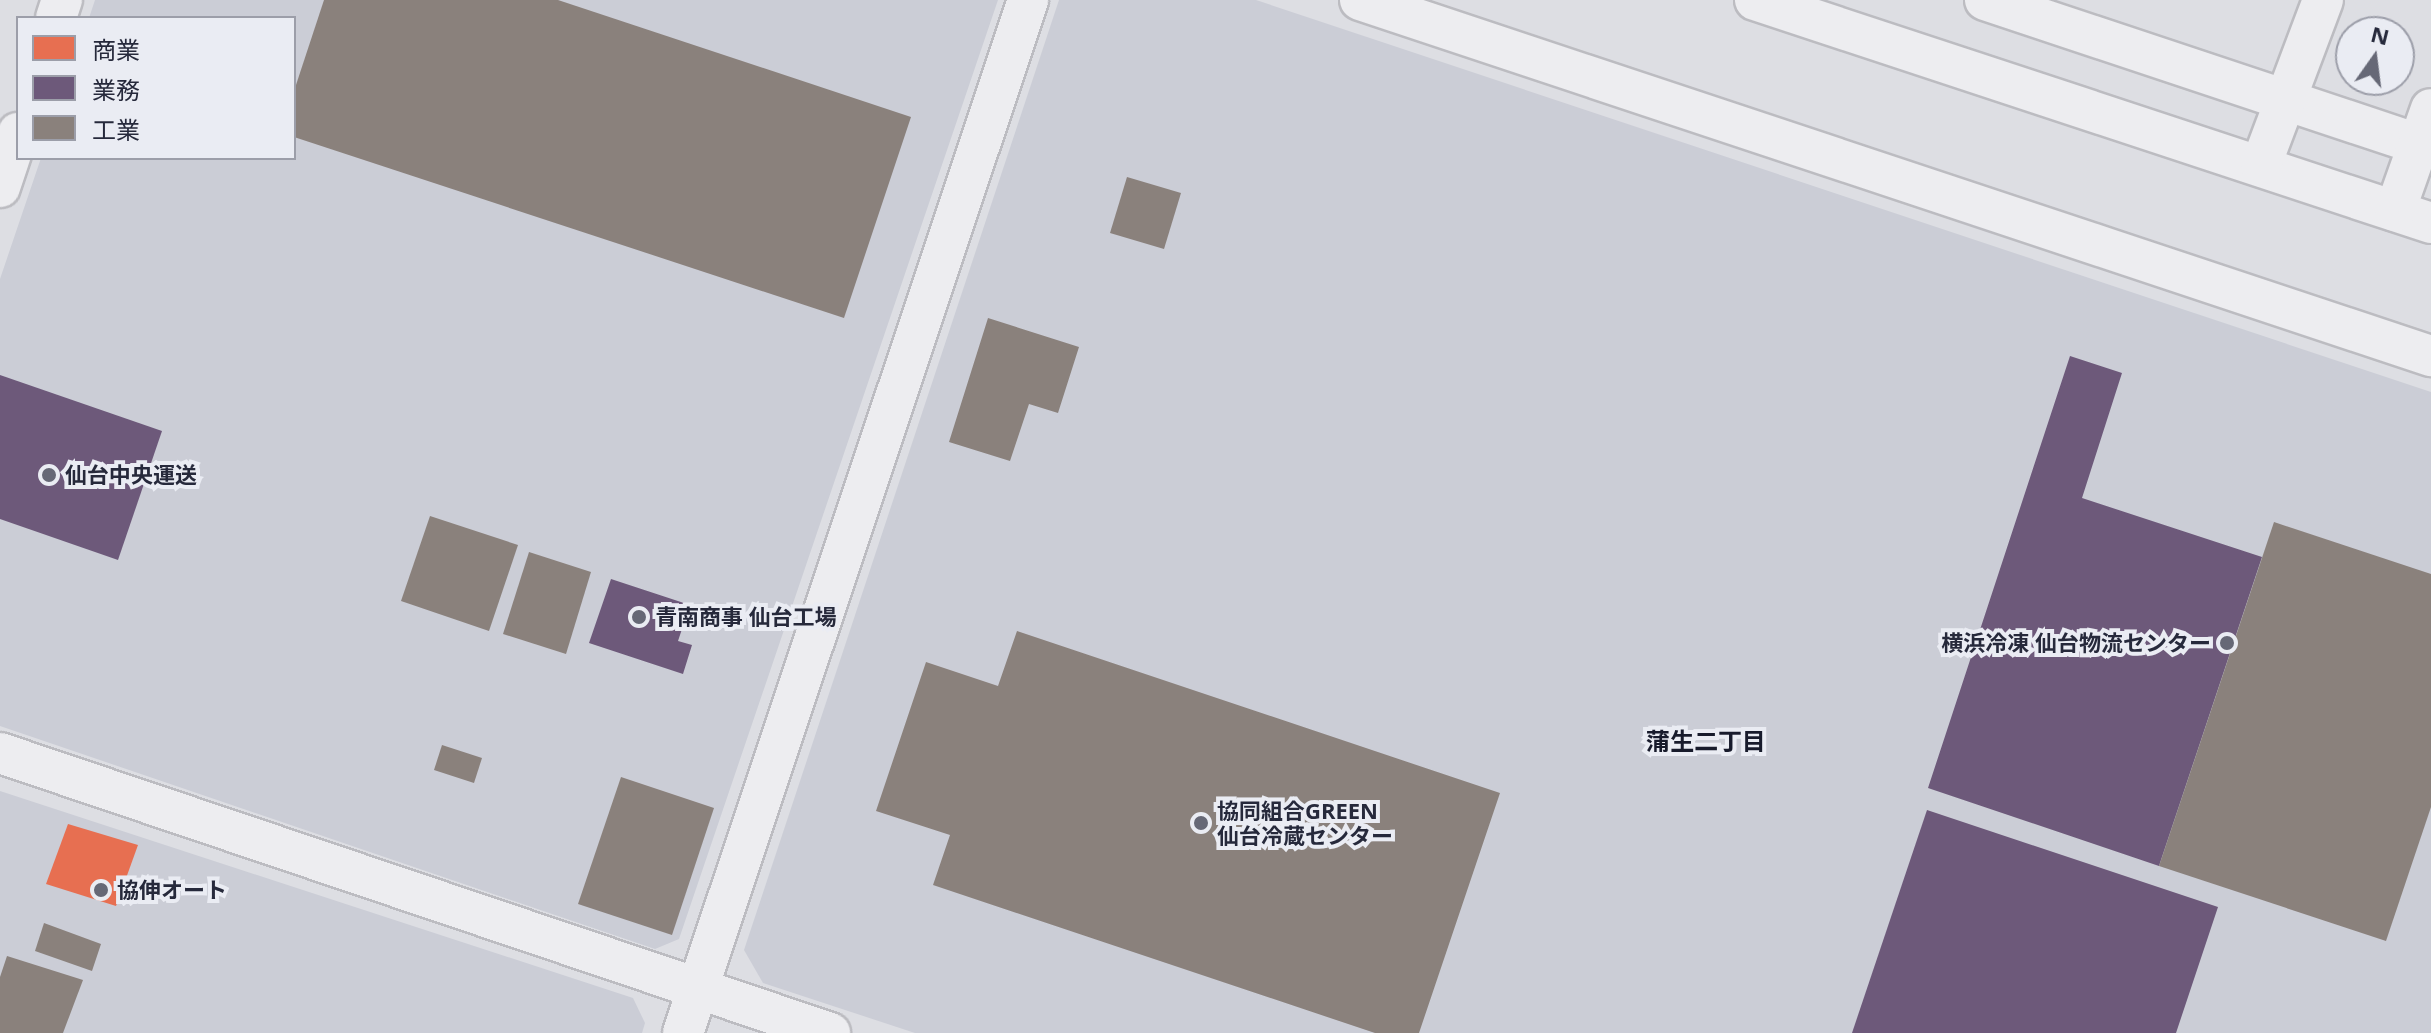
<!DOCTYPE html>
<meta charset="utf-8">
<style>
body{margin:0}
#map{position:relative;width:2431px;height:1033px;overflow:hidden;background:#dddee3;font-family:"Open Sans","Noto Sans JP",sans-serif}
div>[style]{position:absolute}
[style*='--x']{left:calc(var(--x)*1px);top:calc(var(--y)*1px);width:calc(var(--w)*1px);rotate:calc(var(--a)*1deg)}
.built>*{inset:0;background:#cbcdd6}
.shops>*{inset:0;background:#e76f51}
.offices>*{inset:0;background:#6d597a}
.industry>*{inset:0;background:#8a817c}
.roads{filter:drop-shadow(2px 0 #bcbcc1) drop-shadow(-2px 0 #bcbcc1) drop-shadow(0 2px #bcbcc1) drop-shadow(0 -2px #bcbcc1)}
.minor>*{height:40px;margin:-20px;padding:0 20px;transform-origin:20px;border-radius:20px;background:#ededf0}
.dots>*{width:22px;height:22px;translate:-50% -50%;box-sizing:border-box;border:4px solid #eaecf3;border-radius:50%}
span{translate:-50% -50%;white-space:nowrap;text-align:center;line-height:1.15;-webkit-text-stroke:8px #eaecf3;paint-order:stroke}
.poi-label{font-size:22px;color:#26293b;font-weight:700}
.left{translate:0 -50%;text-align:left}
.right{translate:-100% -50%;text-align:right}
.neighbourhood-label{font-size:24px;color:#181b2c;font-weight:700}
.legend{position:absolute;left:16px;top:16px;width:280px;height:144px;box-sizing:border-box;background:#eaecf3;border:2px solid #9c9ea9;margin:0;padding:10px 14px;list-style:none;font-size:24px;color:#26293b}
.legend li{display:flex;align-items:center;gap:16px;height:40px}
.legend b{width:40px;border:2px solid #9c9ea9}
.north{position:absolute;left:2335px;top:16px;width:80px;height:80px;box-sizing:border-box;background:#eaecf3;border:2px solid #9c9ea9;border-radius:50%;rotate:14deg;font-size:22px;font-weight:700;line-height:32px;text-align:center;color:#26293b}
.north::after{content:'';display:block;margin:auto;width:28px;height:36px;background:#666876;clip-path:polygon(50% 0,100% 100%,50% 72%,0 100%)}
</style>
<div id="map">
<div class="built">
<i style="clip-path:polygon(95px 0,998px 0,679px 939px,655px 949px,0 726px,0 279px,41px 158px,294px 158px,294px 18px,89px 18px)"></i>
<i style="clip-path:polygon(1059px 0,1256px 0,2431px 392px,2431px 1033px,915px 1033px,763px 983px,744px 950px)"></i>
<i style="clip-path:polygon(0 791px,633px 998px,645px 1023px,642px 1033px,0 1033px)"></i>
</div>
<div class="shops">
<i style="clip-path:polygon(68px 824px,138px 845px,116px 906px,46px 884px)"></i>
</div>
<div class="offices">
<i style="clip-path:polygon(2070px 356px,2122px 373px,2082px 498px,2262px 557px,2159px 866px,1928px 788px)"></i>
<i style="clip-path:polygon(0 375px,162px 431px,118px 560px,0 519px)"></i>
<i style="clip-path:polygon(611px 579px,690px 605px,678px 641px,692px 645px,683px 674px,589px 643px)"></i>
<i style="clip-path:polygon(1927px 810px,2218px 907px,2176px 1033px,1852px 1033px)"></i>
</div>
<div class="industry">
<i style="clip-path:polygon(324px 0,558px 0,911px 117px,844px 318px,294px 137px,294px 91px)"></i>
<i style="clip-path:polygon(1127px 177px,1181px 193px,1164px 249px,1110px 233px)"></i>
<i style="clip-path:polygon(988px 318px,1079px 347px,1058px 413px,1029px 404px,1010px 461px,949px 442px)"></i>
<i style="clip-path:polygon(430px 516px,518px 545px,489px 631px,401px 601px)"></i>
<i style="clip-path:polygon(2274px 522px,2431px 574px,2431px 807px,2386px 941px,2159px 866px)"></i>
<i style="clip-path:polygon(529px 552px,591px 572px,566px 654px,503px 634px)"></i>
<i style="clip-path:polygon(1017px 631px,1500px 793px,1419px 1033px,1375px 1033px,933px 885px,950px 835px,876px 811px,926px 662px,998px 686px)"></i>
<i style="clip-path:polygon(442px 745px,482px 758px,474px 783px,434px 770px)"></i>
<i style="clip-path:polygon(621px 777px,714px 808px,672px 935px,578px 904px)"></i>
<i style="clip-path:polygon(44px 923px,101px 944px,92px 971px,35px 951px)"></i>
<i style="clip-path:polygon(7px 956px,83px 980px,63px 1033px,0 1033px,0 977px)"></i>
</div>
<div class="roads">
<div class="minor">
<i style="--x:1360;--y:0;--w:1129;--a:18.39"></i>
<i style="--x:1755;--y:0;--w:712;--a:18.26"></i>
<i style="--x:1985;--y:0;--w:470;--a:18.4"></i>
<i style="--x:56;--y:18;--w:19;--a:-72"></i>
<i style="--x:2261;--y:165;--w:176;--a:-69.4"></i>
<i style="--x:0;--y:187;--w:57;--a:-71.6"></i>
<i style="--x:2395;--y:211;--w:108;--a:-70.6"></i>
<i style="--x:0;--y:753;--w:876;--a:18.64"></i>
<i style="--x:683;--y:1033;--w:1089;--a:-71.53"></i>
</div>
</div>
<div class="dots">
<i style="left:49px;top:475px;background:#666876"></i>
<i style="left:639px;top:617px;background:#666876"></i>
<i style="left:2227px;top:643px;background:#666876"></i>
<i style="left:1201px;top:823px;background:#666876"></i>
<i style="left:101px;top:890px;background:#666876"></i>
</div>
<div class="poi-label">
<span class="left" style="left:65px;top:475px">仙台中央運送</span>
<span class="left" style="left:655px;top:617px">青南商事 仙台工場</span>
<span class="right" style="left:2211px;top:643px">横浜冷凍 仙台物流センター</span>
<span class="left" style="left:1217px;top:823px">協同組合GREEN<br>仙台冷蔵センター</span>
<span class="left" style="left:117px;top:890px">協伸オート</span>
</div>
<div class="neighbourhood-label">
<span style="left:1706px;top:741px">蒲生二丁目</span>
</div>
<ul class="legend">
<li><b style="height:22px;background:#e76f51"></b>商業</li>
<li><b style="height:22px;background:#6d597a"></b>業務</li>
<li><b style="height:22px;background:#8a817c"></b>工業</li>
</ul>
<div class="north">N</div>
</div>
